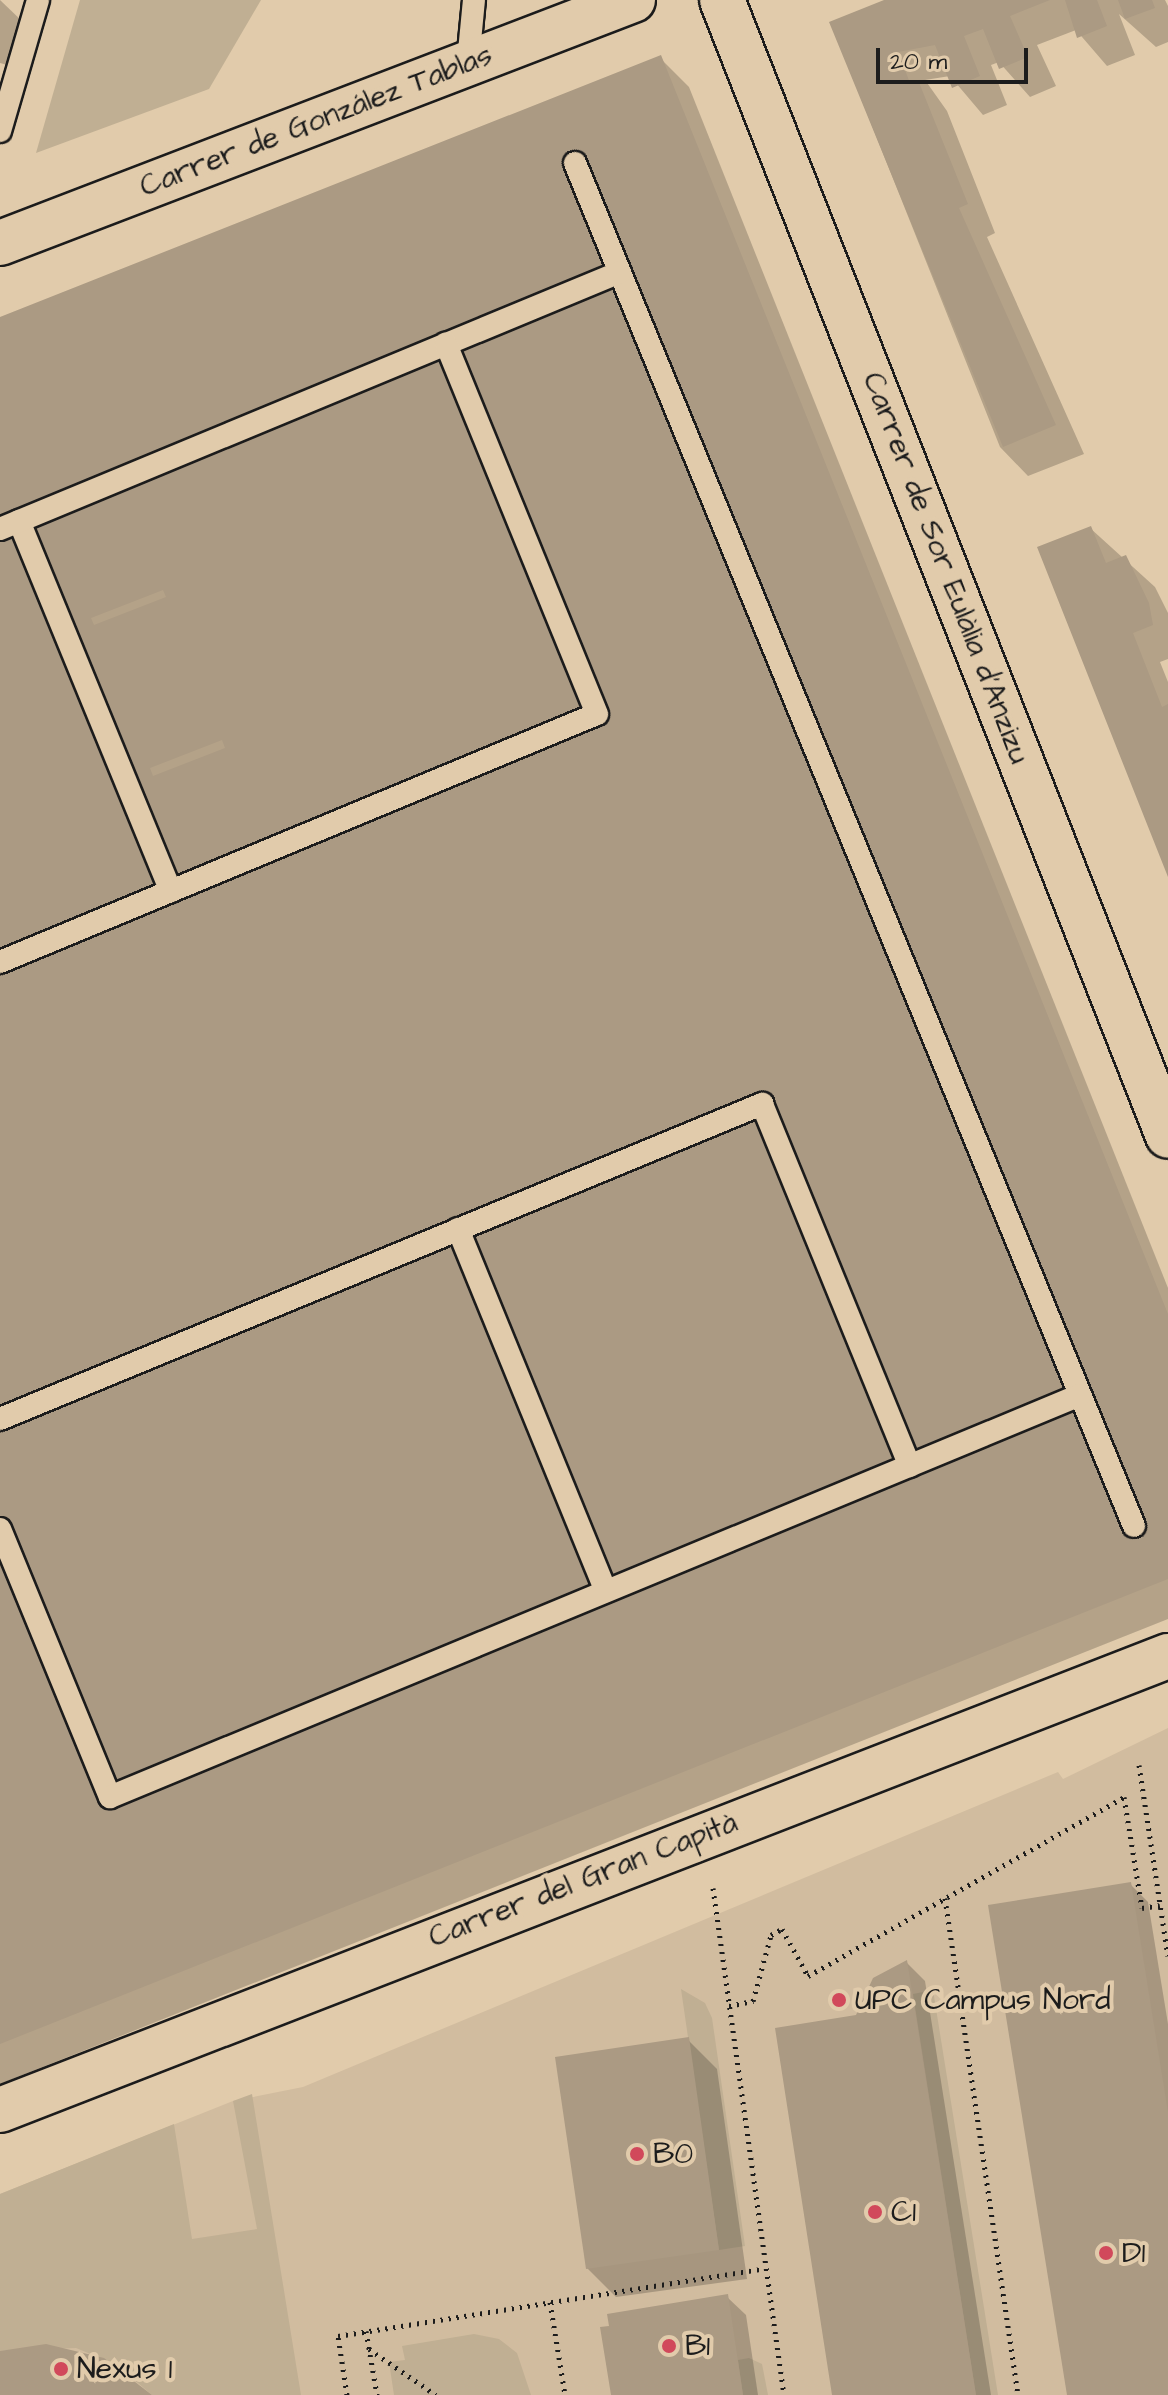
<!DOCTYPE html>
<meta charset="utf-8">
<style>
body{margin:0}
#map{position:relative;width:1168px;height:2395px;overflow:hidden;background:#e1cbab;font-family:"Architects Daughter",sans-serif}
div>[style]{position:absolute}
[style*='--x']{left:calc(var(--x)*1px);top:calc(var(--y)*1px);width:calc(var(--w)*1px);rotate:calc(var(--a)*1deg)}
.built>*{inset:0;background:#d1bc9f}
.green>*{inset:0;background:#c0af93}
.shadow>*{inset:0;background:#0003}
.building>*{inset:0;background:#ab9a83}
.path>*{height:5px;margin-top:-2.5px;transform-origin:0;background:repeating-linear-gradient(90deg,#1c1c1c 0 2px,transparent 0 8px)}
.roads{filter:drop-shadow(2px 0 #1c1c1c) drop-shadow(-2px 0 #1c1c1c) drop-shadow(0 2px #1c1c1c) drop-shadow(0 -2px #1c1c1c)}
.service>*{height:22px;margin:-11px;padding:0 11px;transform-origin:11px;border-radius:11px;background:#e1cbab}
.minor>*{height:44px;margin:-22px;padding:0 22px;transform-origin:22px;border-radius:22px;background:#e1cbab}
.dots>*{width:22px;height:22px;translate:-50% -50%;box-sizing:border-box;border:4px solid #e1cbab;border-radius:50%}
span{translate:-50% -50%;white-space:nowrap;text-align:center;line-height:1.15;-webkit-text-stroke:8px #e1cbab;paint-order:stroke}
.street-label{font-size:30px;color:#1c1c1c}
.poi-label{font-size:30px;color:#1c1c1c}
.left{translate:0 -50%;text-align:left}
.scale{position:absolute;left:876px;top:48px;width:152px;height:36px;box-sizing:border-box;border:4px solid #1c1c1c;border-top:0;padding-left:10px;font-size:24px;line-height:28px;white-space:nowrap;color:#1c1c1c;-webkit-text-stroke:6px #e1cbab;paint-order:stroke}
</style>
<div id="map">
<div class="built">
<i style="clip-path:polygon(1168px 1728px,1168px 2395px,0 2395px,0 2194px,233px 2101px,303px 2087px,1058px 1772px,1063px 1779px)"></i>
</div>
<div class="green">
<i style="clip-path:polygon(80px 0,261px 0,209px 89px,36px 153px)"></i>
<i style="clip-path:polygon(681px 1989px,705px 2003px,712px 2018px,745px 2246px,719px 2250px)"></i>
<i style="clip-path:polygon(933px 1990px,998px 2395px,976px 2395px,913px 1994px)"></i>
<i style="clip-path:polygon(252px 2094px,301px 2395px,152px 2395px,117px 2365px,76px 2348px,0 2351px,0 2194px,174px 2124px,192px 2239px,257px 2229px,233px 2101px)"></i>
<i style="clip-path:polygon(474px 2334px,499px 2339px,517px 2353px,531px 2395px,394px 2395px,389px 2362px,405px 2360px,402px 2346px)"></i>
<i style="clip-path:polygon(749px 2358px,762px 2364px,768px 2395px,743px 2395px,738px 2360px)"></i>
</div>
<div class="shadow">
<i style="clip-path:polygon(0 0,24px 23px,11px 66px,0 63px)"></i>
<i style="clip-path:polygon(890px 0,1165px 0,1168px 6px,1168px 42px,1156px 47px,1119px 14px,1135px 55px,1107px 66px,1076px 30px,1037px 45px,1056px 86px,1030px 97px,999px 62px,991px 65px,1007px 105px,983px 115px,950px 76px,925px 80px,947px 111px,995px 233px,987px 237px,1084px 454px,1028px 476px,1000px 447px,831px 23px)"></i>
<i style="clip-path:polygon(660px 58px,689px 87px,1168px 1288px,1168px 1619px,0 2084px,0 319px)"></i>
<i style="clip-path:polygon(1090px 528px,1155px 587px,1168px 613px,1168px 659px,1160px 662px,1168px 682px,1168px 872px)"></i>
<i style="clip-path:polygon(1130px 1884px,1148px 1902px,1168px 2024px,1168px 2395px,1069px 2395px)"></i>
<i style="clip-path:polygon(907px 1963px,925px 1981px,991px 2395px,834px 2395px,858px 2017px)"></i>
<i style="clip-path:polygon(688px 2040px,717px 2069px,747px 2279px,616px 2297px,587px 2268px)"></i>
<i style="clip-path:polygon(727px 2297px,746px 2315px,758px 2395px,613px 2395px)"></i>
</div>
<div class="building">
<i style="clip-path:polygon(884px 0,1050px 0,1010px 16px,1028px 57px,999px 69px,983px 29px,964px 36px,980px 76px,952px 88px,935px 45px,898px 52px,910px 83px,918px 80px,968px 204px,959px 208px,1056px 425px,1003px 447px,829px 22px)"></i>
<i style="clip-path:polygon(1065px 0,1097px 0,1107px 26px,1077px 38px)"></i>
<i style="clip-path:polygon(1118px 0,1152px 0,1155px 8px,1125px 19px)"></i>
<i style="clip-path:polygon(evenodd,661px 55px,1168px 1314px,1168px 1579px,0 2044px,0 317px,661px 55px,163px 590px,166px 597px,94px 625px,91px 618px,163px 590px,661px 55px,222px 740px,225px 748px,153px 776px,150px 768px,222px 740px)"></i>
<i style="clip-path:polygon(1091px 526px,1106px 563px,1126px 555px,1149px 603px,1153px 625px,1133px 633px,1162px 707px,1168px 704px,1168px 877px,1037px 547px)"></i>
<i style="clip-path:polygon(1131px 1882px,1168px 2112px,1168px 2395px,1067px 2395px,988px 1905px)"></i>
<i style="clip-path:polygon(907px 1960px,976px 2395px,832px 2395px,775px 2028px,856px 2015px,873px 1978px)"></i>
<i style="clip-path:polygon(689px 2037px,719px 2250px,586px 2269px,555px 2057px)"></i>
<i style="clip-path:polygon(728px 2294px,743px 2395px,611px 2395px,600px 2327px,609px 2326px,607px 2314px)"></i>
<i style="clip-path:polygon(46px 2344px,104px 2358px,152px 2395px,0 2395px,0 2351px)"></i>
</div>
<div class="path">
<i style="--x:1139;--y:1765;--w:193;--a:81.4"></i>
<i style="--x:713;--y:1888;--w:512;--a:82.03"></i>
<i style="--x:945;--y:1898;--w:502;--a:81.64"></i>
<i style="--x:729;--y:2006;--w:25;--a:-12"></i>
<i style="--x:753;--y:2001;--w:68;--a:-74.7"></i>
<i style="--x:771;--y:1935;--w:13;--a:-29"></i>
<i style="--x:782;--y:1929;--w:54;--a:61"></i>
<i style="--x:808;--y:1976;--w:363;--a:-29.5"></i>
<i style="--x:1124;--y:1797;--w:112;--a:80.8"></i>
<i style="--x:1142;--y:1908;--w:18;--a:-9"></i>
<i style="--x:550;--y:2302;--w:94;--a:80.8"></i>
<i style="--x:366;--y:2331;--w:65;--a:80.2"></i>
<i style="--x:369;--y:2349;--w:81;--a:34.5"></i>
<i style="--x:347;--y:2395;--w:60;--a:-98.7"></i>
<i style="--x:338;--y:2336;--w:429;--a:-9"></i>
</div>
<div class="roads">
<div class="service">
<i style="--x:468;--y:62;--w:62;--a:-84.5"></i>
<i style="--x:0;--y:131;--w:136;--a:-73.8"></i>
<i style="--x:575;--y:163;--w:1473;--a:67.7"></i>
<i style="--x:19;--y:521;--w:400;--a:67.7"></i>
<i style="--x:0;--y:529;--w:671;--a:-22.51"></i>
<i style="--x:0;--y:962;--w:646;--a:-22.56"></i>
<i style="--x:597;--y:714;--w:400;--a:-112.2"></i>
<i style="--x:458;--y:1229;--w:391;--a:67.8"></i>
<i style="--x:0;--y:1419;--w:825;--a:-22.46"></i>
<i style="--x:762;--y:1104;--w:391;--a:67.8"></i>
<i style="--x:0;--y:1529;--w:290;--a:67.7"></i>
<i style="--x:110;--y:1797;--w:1050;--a:-22.51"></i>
</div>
<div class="minor">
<i style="--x:722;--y:0;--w:1220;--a:68.56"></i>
<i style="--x:0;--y:243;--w:678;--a:-21"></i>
<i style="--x:0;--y:2110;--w:1253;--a:-21.24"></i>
</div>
</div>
<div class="dots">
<i style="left:839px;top:2000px;background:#d1495b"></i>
<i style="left:637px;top:2154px;background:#d1495b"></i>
<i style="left:875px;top:2212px;background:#d1495b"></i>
<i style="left:1106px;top:2253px;background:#d1495b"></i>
<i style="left:669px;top:2346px;background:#d1495b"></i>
<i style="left:61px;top:2369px;background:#d1495b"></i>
</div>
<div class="street-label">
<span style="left:316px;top:121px;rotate:-21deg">Carrer de González Tablas</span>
<span style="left:946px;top:568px;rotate:69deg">Carrer de Sor Eulàlia d'Anzizu</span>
<span style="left:583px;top:1880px;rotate:-21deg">Carrer del Gran Capità</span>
</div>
<div class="poi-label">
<span class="left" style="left:855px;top:2000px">UPC Campus Nord</span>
<span class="left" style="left:653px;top:2154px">B0</span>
<span class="left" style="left:891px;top:2212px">C1</span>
<span class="left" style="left:1122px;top:2253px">D1</span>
<span class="left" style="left:685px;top:2346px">B1</span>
<span class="left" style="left:77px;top:2369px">Nexus 1</span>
</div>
<div class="scale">20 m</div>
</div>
